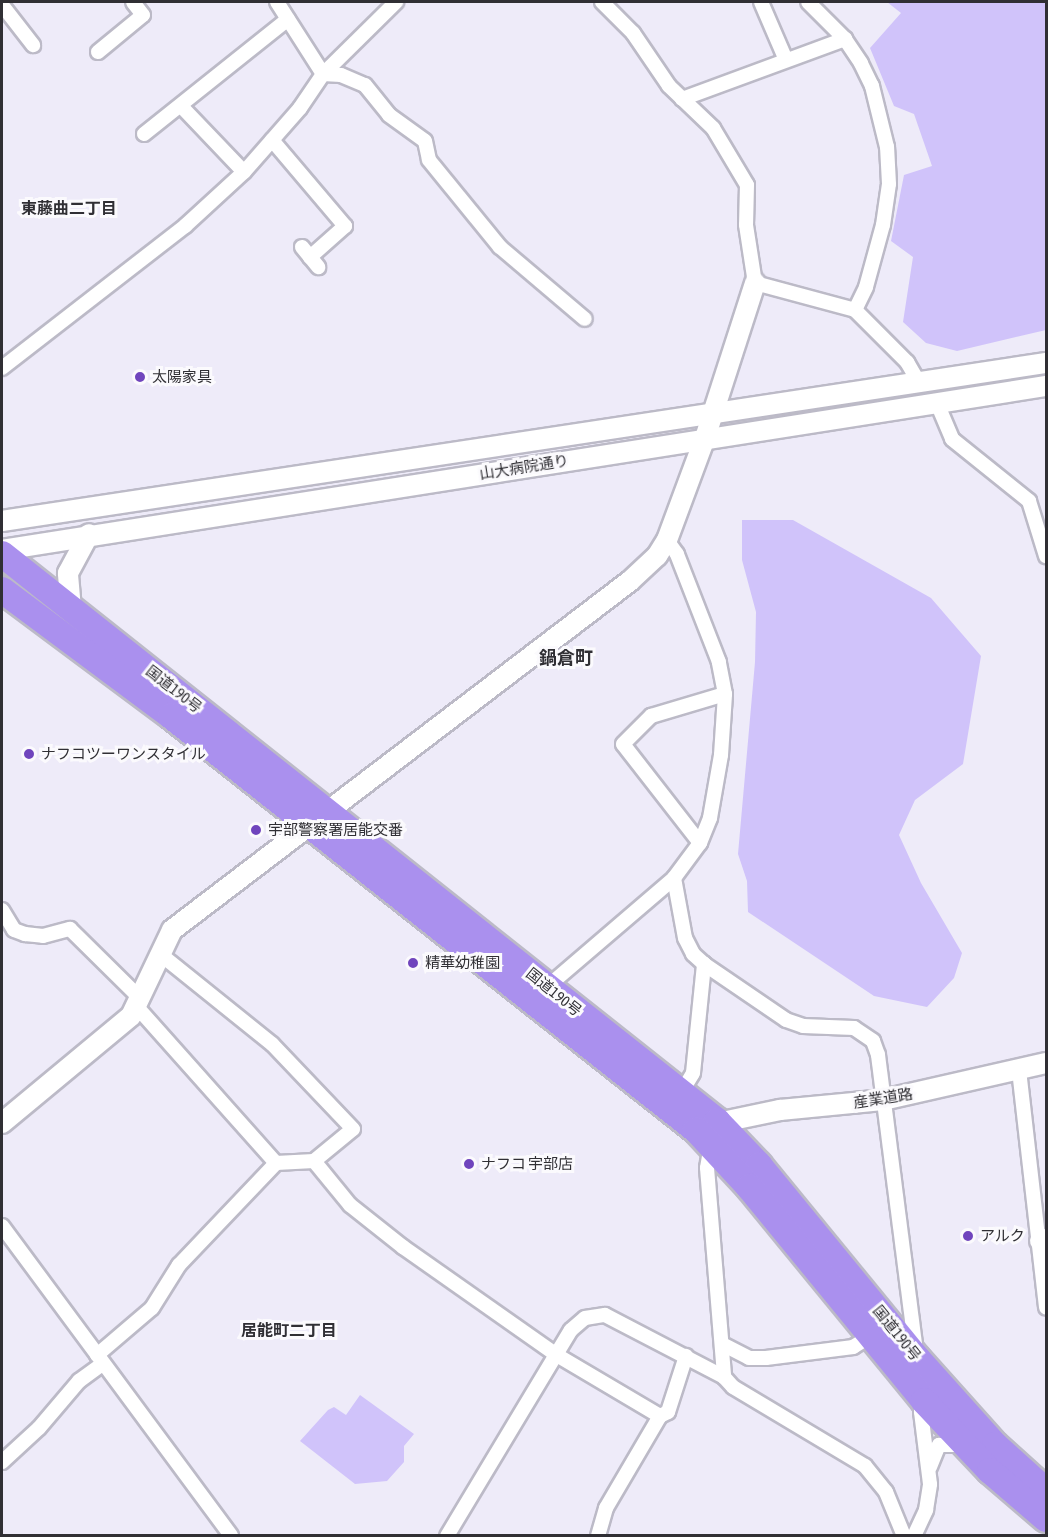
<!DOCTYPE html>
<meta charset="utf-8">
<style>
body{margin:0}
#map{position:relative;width:1048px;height:1537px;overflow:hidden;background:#eeebf9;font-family:"Asap Condensed","Noto Sans JP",sans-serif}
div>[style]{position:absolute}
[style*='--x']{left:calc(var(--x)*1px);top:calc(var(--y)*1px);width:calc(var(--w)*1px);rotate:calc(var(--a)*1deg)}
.green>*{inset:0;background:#d0c3fa}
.roads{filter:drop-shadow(2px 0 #bcbac7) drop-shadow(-2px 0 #bcbac7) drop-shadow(0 2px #bcbac7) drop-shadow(0 -2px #bcbac7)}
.street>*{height:14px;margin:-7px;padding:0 7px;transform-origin:7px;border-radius:7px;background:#fff}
.secondary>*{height:20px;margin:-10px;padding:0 10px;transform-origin:10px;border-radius:10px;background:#fff}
.highway>*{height:26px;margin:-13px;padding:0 13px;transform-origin:13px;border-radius:13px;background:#aa90ee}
.dots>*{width:16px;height:16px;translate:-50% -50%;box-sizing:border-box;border:3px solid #fbfafd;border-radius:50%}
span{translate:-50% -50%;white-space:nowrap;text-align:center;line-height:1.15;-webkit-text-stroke:6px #fbfafd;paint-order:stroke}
.poi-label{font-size:15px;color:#302f34}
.left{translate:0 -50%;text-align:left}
.street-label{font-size:15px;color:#302f34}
.neighbourhood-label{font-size:16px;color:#302f34;font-weight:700}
.quarter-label{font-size:18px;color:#302f34;font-weight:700}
.frame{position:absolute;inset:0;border:3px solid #302f34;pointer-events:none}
</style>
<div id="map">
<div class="green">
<i style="clip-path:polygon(887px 2px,1046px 2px,1046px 330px,957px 351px,926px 343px,903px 322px,913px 257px,891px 241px,904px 175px,932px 166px,914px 114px,894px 106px,870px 48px,901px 13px)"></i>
<i style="clip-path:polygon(742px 520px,793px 520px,931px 598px,981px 656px,963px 764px,915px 800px,899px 835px,921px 883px,962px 953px,954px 978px,927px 1007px,874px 996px,748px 912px,747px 881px,738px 854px,755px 662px,756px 612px,742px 560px)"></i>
<i style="clip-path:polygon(360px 1395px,414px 1434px,404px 1446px,404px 1462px,387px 1481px,355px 1484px,300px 1441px,328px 1410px,334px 1407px,346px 1415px)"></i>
</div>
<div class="roads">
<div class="street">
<i style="--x:277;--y:2;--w:85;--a:57.4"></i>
<i style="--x:323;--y:74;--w:18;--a:3"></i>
<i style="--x:341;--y:75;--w:26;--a:23"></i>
<i style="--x:365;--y:85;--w:38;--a:51"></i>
<i style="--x:389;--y:115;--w:44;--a:35.8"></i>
<i style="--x:425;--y:141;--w:19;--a:78"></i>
<i style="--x:429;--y:160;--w:112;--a:50.8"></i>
<i style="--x:500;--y:247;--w:111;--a:40.3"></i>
<i style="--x:602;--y:2;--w:44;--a:45"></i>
<i style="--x:633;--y:33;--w:64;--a:55.8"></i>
<i style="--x:669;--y:86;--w:61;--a:43.7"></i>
<i style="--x:713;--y:128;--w:66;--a:59.2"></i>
<i style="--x:747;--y:185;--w:40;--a:91.4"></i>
<i style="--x:746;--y:225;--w:59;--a:81.2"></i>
<i style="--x:755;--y:283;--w:104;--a:15.1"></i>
<i style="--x:855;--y:310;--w:25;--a:-64"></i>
<i style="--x:866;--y:287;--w:64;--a:-74.7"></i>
<i style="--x:883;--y:225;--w:41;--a:-81.7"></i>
<i style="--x:889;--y:184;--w:37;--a:-93"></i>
<i style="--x:887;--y:147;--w:63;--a:-103.8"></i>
<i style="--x:872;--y:86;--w:25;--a:-116"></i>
<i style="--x:861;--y:63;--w:29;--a:-124"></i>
<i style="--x:845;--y:39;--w:52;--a:-135"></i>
<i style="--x:761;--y:2;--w:63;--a:66.7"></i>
<i style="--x:2;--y:5;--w:51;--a:52.2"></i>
<i style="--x:98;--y:52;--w:58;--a:-39.4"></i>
<i style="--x:143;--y:15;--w:16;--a:-128"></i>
<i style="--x:682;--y:99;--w:174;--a:-20.2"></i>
<i style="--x:181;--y:106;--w:91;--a:46.3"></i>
<i style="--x:144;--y:134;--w:184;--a:-38.6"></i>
<i style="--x:272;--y:140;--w:113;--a:49.7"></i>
<i style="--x:345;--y:226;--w:47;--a:138.5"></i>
<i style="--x:302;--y:247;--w:26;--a:51"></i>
<i style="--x:855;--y:310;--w:74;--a:45"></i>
<i style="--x:907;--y:362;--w:24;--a:60"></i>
<i style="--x:2;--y:368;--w:232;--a:-37.8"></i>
<i style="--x:185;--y:226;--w:80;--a:-42.5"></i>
<i style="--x:244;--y:172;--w:85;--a:-48.8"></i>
<i style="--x:300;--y:108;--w:41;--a:-55.9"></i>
<i style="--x:323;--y:74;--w:103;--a:-44.6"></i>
<i style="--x:937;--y:403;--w:39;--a:67"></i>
<i style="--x:952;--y:439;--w:99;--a:38.8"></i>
<i style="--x:1029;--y:501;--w:58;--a:72.8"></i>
<i style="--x:700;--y:843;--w:125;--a:-127.9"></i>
<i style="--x:623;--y:744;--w:40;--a:-45"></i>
<i style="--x:651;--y:716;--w:77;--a:-16.6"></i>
<i style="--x:674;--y:878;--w:61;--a:79.6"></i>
<i style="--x:685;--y:938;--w:18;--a:63"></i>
<i style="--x:693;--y:954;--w:15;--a:42"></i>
<i style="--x:704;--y:964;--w:99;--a:34.3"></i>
<i style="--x:786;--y:1020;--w:18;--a:19"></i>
<i style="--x:803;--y:1026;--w:51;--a:2.2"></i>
<i style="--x:854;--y:1028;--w:23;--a:34"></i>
<i style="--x:873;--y:1041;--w:15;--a:70"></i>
<i style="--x:878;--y:1055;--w:298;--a:82.7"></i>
<i style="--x:2;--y:910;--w:23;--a:59"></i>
<i style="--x:14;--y:930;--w:12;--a:20"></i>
<i style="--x:25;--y:934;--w:18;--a:6"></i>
<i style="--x:43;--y:936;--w:28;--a:-15"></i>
<i style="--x:70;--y:929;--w:100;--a:44.6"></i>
<i style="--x:547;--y:987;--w:167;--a:-40.6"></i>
<i style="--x:674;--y:878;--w:44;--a:-53.4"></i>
<i style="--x:700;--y:843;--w:27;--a:-68"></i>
<i style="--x:710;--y:818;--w:64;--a:-80.1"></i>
<i style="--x:721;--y:755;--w:61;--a:-86.2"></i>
<i style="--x:725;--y:694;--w:33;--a:-101"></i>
<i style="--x:719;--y:662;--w:116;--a:-111.3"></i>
<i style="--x:677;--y:554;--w:17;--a:-126"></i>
<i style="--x:137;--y:1007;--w:209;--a:48.3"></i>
<i style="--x:1019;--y:1070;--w:239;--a:83.5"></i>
<i style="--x:681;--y:1093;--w:23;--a:-59"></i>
<i style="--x:693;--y:1073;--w:110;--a:-84.2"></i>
<i style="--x:711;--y:1145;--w:23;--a:100"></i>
<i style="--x:707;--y:1168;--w:210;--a:85.3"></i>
<i style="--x:314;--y:1161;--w:57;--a:50.7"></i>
<i style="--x:350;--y:1205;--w:68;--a:38.4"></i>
<i style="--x:403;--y:1247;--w:186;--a:35.1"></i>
<i style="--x:555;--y:1354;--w:122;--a:30.6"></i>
<i style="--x:2;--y:1226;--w:385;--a:53.5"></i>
<i style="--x:724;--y:1345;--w:28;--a:27"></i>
<i style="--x:749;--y:1358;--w:17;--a:0"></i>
<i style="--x:766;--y:1358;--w:88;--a:-7.2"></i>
<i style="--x:853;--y:1347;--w:22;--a:-32"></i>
<i style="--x:97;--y:1355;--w:72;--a:-40.5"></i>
<i style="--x:152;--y:1308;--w:51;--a:-57.9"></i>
<i style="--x:179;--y:1265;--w:141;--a:-46.4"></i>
<i style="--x:276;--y:1163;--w:38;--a:-3"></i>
<i style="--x:314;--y:1161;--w:50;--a:-39.4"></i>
<i style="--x:353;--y:1129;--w:117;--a:-133.6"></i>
<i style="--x:272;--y:1044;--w:144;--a:-141.2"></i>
<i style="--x:2;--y:1462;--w:50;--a:-42.6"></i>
<i style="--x:39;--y:1428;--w:62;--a:-49.6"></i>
<i style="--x:79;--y:1381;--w:29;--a:-36"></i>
<i style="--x:930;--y:1467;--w:24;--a:-68"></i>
<i style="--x:939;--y:1445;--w:25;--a:0"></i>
<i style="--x:447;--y:1536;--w:240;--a:-59"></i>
<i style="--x:571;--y:1330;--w:18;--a:-41"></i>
<i style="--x:585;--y:1318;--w:20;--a:-9"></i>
<i style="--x:605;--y:1315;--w:134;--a:27.5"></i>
<i style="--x:724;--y:1377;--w:13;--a:48"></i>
<i style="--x:733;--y:1387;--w:154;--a:30.9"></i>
<i style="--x:865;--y:1466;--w:33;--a:51"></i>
<i style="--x:886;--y:1492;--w:48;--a:67.8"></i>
<i style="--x:598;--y:1536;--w:29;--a:-74"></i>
<i style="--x:606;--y:1508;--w:107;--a:-59.6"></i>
<i style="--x:660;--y:1416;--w:9;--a:-27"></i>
<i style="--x:668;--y:1412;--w:59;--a:-72.2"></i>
<i style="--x:914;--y:1536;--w:29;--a:-65"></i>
<i style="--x:926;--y:1510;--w:26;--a:-81"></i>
<i style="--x:930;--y:1484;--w:73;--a:-97.1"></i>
<i style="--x:921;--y:1412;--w:11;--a:-75"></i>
</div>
<div class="secondary">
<i style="--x:2;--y:521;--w:1056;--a:-8.61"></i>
<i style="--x:2;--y:550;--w:1057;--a:-8.93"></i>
<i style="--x:71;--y:609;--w:36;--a:-95"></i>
<i style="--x:68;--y:573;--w:44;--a:-61.7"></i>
<i style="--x:2;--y:1123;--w:168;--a:-39.7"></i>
<i style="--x:131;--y:1016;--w:95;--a:-64.5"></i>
<i style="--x:172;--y:930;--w:576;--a:-37.31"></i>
<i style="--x:630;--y:581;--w:37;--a:-43"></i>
<i style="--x:657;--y:556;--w:19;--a:-58"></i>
<i style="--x:667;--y:540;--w:109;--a:-69.6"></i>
<i style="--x:705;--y:438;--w:163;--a:-72.1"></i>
<i style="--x:708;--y:1125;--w:74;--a:-11.8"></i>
<i style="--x:780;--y:1110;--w:103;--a:-5.5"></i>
<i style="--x:883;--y:1100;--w:167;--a:-12.8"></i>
<i style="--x:1040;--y:1241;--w:6;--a:-18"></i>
</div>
<div class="highway">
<i style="--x:2;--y:554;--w:913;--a:38.41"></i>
<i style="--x:717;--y:1121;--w:61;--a:46.3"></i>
<i style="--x:759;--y:1165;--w:249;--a:50.7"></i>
<i style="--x:917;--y:1358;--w:117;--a:48.1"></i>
<i style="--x:995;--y:1445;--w:69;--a:42"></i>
<i style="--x:2;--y:590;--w:211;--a:36.7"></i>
<i style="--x:171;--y:716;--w:669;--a:38.26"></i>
<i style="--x:696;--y:1130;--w:78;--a:47.1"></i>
<i style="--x:749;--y:1187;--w:276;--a:50.7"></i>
<i style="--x:924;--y:1401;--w:96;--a:46.7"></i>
<i style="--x:990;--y:1471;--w:74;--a:40.6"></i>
</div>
</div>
<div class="dots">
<i style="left:140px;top:377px;background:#7045bd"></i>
<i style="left:29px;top:754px;background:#7045bd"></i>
<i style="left:256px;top:830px;background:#7045bd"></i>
<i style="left:413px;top:963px;background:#7045bd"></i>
<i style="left:469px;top:1164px;background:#7045bd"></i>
<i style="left:968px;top:1236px;background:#7045bd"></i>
</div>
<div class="poi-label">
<span class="left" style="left:152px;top:377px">太陽家具</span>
<span class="left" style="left:41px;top:754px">ナフコツーワンスタイル</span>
<span class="left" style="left:268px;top:830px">宇部警察署居能交番</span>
<span class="left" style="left:425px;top:963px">精華幼稚園</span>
<span class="left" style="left:481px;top:1164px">ナフコ 宇部店</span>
<span class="left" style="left:980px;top:1236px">アルク</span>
</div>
<div class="street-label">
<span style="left:524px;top:467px;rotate:-9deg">山大病院通り</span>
<span style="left:174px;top:689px;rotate:38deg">国道190号</span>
<span style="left:554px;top:992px;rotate:39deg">国道190号</span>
<span style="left:883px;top:1098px;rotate:-9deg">産業道路</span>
<span style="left:897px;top:1333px;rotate:51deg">国道190号</span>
</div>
<div class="neighbourhood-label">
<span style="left:69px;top:208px">東藤曲二丁目</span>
<span style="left:289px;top:1330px">居能町二丁目</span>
</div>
<div class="quarter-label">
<span style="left:566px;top:658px">鍋倉町</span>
</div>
<div class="frame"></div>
</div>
